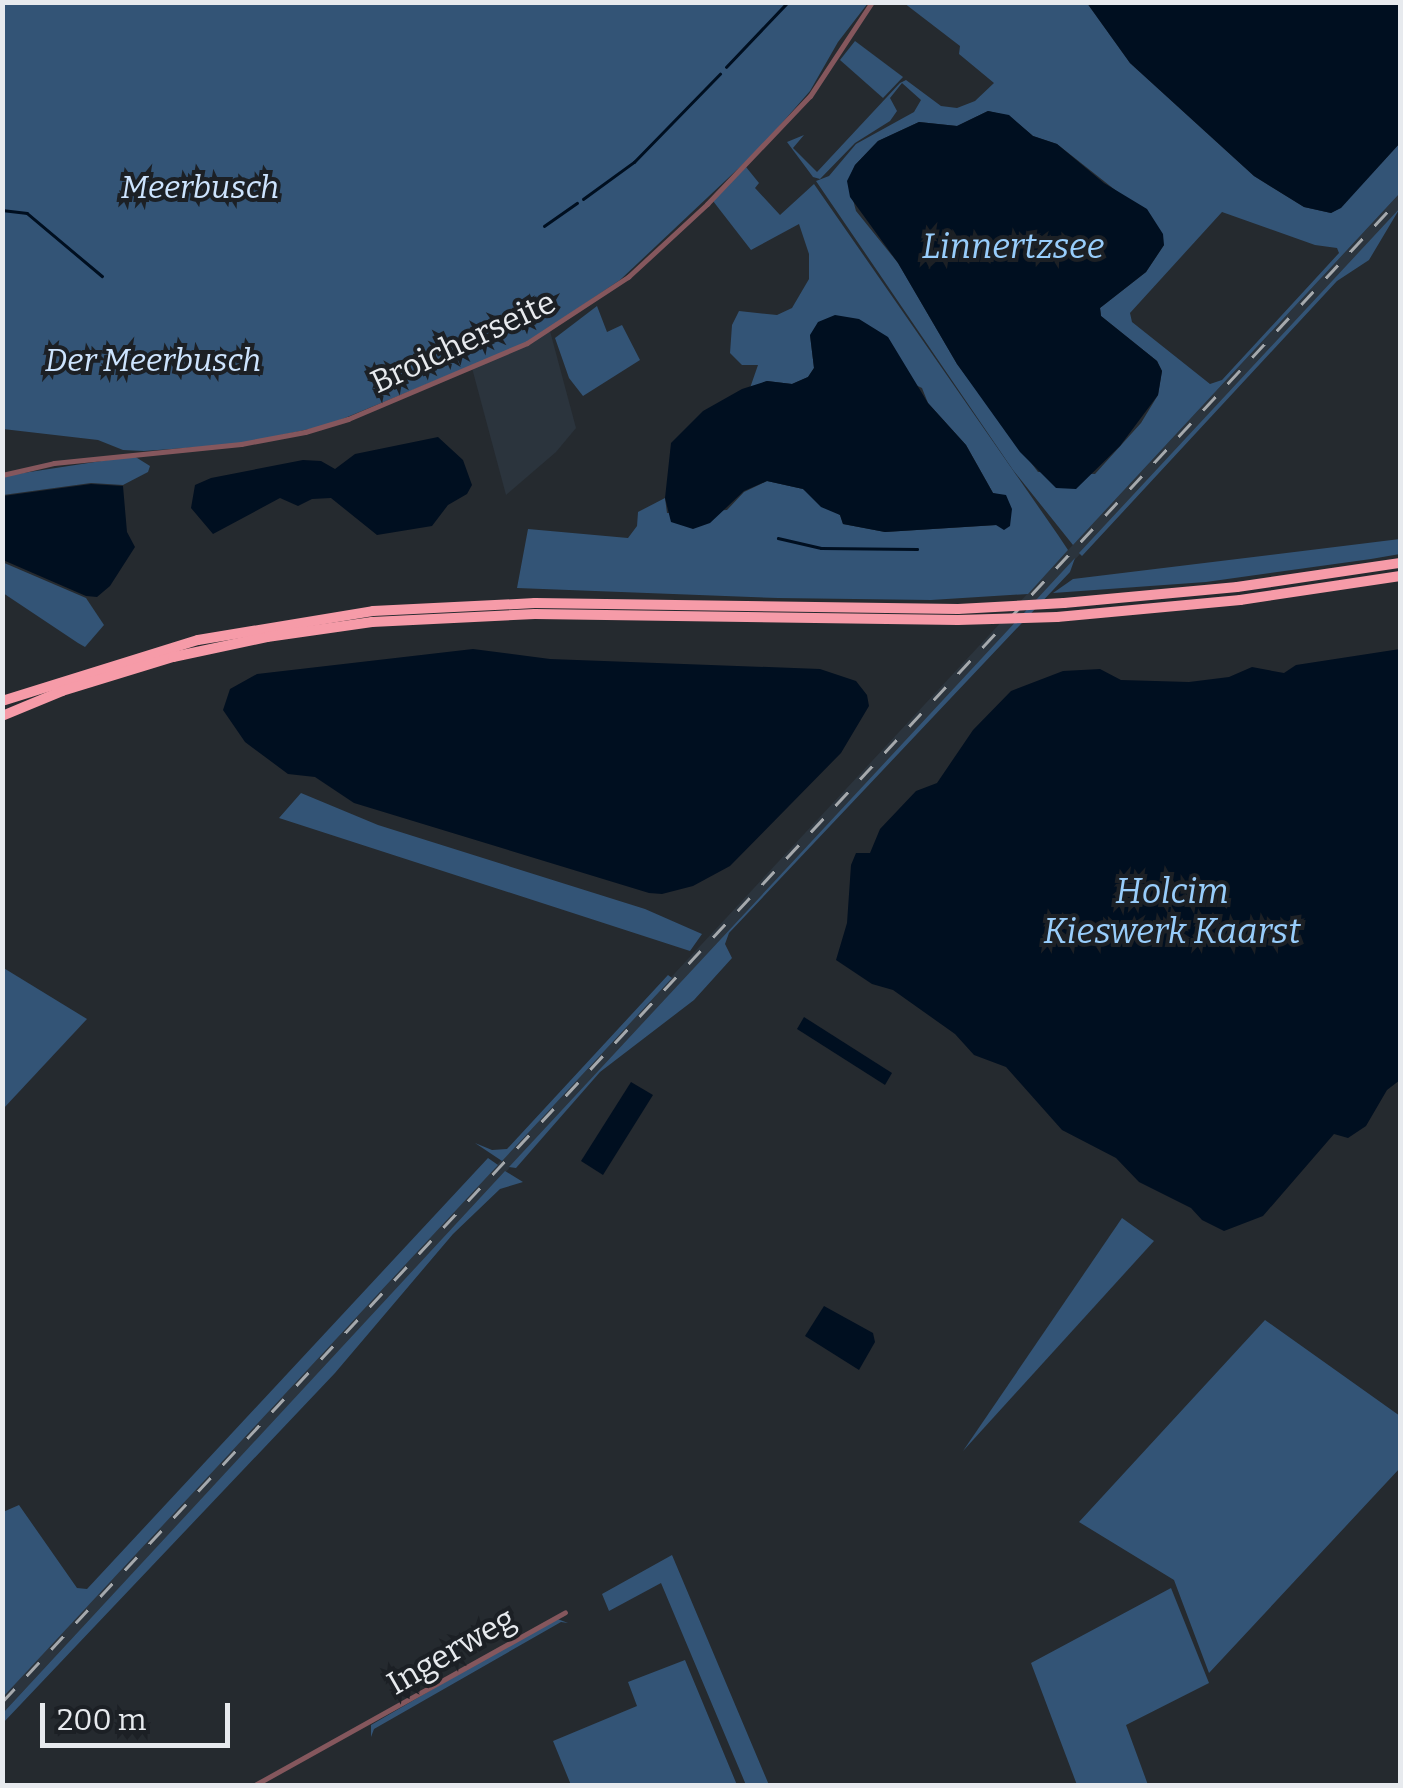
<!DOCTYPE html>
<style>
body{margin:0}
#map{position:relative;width:1403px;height:1788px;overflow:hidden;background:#252a2f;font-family:Bitter,serif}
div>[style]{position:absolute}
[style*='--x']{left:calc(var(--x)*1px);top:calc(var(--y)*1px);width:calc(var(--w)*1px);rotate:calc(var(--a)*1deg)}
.built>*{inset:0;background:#2b343d}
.green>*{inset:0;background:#335476}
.water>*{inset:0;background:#000f20}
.stream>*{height:2.5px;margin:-1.25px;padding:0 1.25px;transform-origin:1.25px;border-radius:1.25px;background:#000f20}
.minor>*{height:5px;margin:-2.5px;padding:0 2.5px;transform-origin:2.5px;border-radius:2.5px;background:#85575d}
.motorway>*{height:10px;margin:-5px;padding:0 5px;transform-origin:5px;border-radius:5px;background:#f69ba8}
.rail>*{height:2.5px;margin-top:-1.25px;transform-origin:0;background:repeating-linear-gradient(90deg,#a5a9ad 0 18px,transparent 0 36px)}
.motorway-bridge>*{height:10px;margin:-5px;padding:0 5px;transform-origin:5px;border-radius:5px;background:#f69ba8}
span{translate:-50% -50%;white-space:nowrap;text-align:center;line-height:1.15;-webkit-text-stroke:8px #1c2025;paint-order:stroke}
.park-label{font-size:32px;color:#cde4fe;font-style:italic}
.street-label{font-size:32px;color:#e7eaee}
.water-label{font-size:35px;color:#98cdfb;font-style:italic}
.frame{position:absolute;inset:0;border:5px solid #e7eaee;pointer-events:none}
.scale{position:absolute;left:40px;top:1703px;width:190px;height:45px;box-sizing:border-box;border:5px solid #e7eaee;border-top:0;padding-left:12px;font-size:30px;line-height:35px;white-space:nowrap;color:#e7eaee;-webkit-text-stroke:8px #1c2025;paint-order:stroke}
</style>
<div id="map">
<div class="built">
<i style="clip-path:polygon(1400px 193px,1400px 208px,1384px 227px,3px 1713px,2px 1697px)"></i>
<i style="clip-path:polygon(550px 331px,576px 428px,556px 452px,506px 495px,472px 368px)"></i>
</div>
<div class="green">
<i style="clip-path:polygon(3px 3px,868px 3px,838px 42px,810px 91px,760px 148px,620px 280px,526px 343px,328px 425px,240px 444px,144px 451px,123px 450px,98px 440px,3px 429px)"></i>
<i style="clip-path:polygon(evenodd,904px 3px,1087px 3px,1130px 63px,1254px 176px,1304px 207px,1331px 213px,1341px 207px,1400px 143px,1400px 193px,1073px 545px,1013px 470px,816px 181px,829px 176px,856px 144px,914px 112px,921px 100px,902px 83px,890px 98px,897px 111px,890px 121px,855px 143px,820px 179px,813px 177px,787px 142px,804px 135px,793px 148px,817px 172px,900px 83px,906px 80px,941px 106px,957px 108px,975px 101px,994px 83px,959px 54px,960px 46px,904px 3px,988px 111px,1009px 116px,1033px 136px,1057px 144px,1119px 193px,1164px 245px,1146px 272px,1100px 308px,1101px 316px,1157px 361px,1162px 371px,1158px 395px,1141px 423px,1095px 474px,1038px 472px,957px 364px,898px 263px,856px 211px,848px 181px,855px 165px,878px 141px,919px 122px,957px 126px,988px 111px,904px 3px,1222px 212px,1315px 245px,1337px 248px,1339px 253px,1222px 380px,1210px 384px,1132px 322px,1130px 313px,1222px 212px)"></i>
<i style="clip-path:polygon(855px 41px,903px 77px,883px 98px,840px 60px)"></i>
<i style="clip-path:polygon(746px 167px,759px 183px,755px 188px,780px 215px,814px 184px,1058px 535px,1068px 550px,1028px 594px,931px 600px,778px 598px,517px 588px,528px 529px,628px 538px,637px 526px,638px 512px,665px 498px,667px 513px,727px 510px,744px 492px,767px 481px,803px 489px,840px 515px,843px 524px,885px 532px,997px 525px,999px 495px,993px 493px,966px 445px,928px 403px,922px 388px,810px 335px,814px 368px,808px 377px,792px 384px,767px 381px,750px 388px,758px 365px,742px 365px,730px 353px,732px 325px,739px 311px,777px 315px,792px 308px,809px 279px,809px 254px,799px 224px,751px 250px,713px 201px)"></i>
<i style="clip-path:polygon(1400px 208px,1369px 260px,1337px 281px,1082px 556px,1079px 553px)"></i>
<i style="clip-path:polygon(597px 306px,607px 332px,622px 325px,640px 360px,583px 396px,569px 378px,555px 338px)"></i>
<i style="clip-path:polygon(134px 456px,150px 466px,148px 472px,123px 485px,91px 483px,3px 495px,2px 478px,10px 475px)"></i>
<i style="clip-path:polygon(1400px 539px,1400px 554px,1371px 559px,1206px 582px,1053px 593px,1073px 579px)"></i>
<i style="clip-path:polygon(1075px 558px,1070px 572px,729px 933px,725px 944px,732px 958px,694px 1000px,600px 1072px,516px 1168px,509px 1167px)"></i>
<i style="clip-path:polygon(2px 562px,86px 598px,104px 625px,85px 647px,78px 643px,3px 593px)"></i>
<i style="clip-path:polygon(301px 793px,378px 825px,645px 909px,702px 934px,690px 951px,279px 818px)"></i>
<i style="clip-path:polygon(2px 967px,87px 1019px,3px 1109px,2px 1109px)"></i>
<i style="clip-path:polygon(668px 975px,672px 978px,502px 1161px,475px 1143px,492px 1150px,507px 1149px)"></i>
<i style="clip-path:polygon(488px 1158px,498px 1165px,3px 1697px,3px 1512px,19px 1505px,77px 1588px,87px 1589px)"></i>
<i style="clip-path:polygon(505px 1171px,523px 1182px,500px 1189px,453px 1234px,335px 1373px,3px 1723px,3px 1713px)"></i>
<i style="clip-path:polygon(1122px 1218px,1154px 1241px,963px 1451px)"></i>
<i style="clip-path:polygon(1265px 1320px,1400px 1416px,1400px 1468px,1209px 1673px,1174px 1580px,1079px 1522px)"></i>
<i style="clip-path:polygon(672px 1555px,769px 1785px,746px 1785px,661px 1583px,609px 1611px,602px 1594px)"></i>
<i style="clip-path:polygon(1171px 1588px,1209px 1683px,1126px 1725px,1148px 1785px,1077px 1785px,1031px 1663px)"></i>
<i style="clip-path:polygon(555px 1618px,568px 1623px,561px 1622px,374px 1729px,371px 1737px,371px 1725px)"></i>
<i style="clip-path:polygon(685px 1660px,737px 1785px,571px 1785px,553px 1741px,637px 1706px,628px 1682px)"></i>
</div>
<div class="water">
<i style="clip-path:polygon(1087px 3px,1400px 3px,1400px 143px,1341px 208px,1331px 213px,1304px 207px,1254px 176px,1130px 63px)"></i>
<i style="clip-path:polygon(988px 111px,1009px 115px,1033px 136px,1057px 144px,1104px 183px,1147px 209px,1163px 234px,1164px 245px,1146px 272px,1100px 308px,1101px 316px,1157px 361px,1162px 371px,1158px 395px,1120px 446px,1076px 489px,1056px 488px,1020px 452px,957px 364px,898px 263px,850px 197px,847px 181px,855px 165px,878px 141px,919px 122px,957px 126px)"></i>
<i style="clip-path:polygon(835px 315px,859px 319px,888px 337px,928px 403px,966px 445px,993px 493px,1006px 495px,1012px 509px,1010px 526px,1004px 530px,996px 525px,885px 532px,843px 524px,840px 515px,821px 507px,803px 489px,767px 481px,744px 491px,710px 523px,693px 529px,671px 522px,665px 498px,671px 443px,703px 411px,742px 389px,767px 381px,792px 384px,808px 377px,814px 368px,810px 335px,818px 322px)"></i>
<i style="clip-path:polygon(438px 437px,463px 460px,472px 485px,467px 494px,448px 505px,432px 526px,377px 535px,331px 498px,312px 499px,298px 506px,280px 498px,213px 534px,191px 508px,195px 485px,211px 478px,303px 460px,321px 461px,335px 469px,355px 454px)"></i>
<i style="clip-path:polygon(91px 484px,123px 486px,127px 532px,135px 547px,110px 586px,97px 597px,86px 596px,3px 560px,3px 496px)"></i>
<i style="clip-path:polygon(473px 649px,550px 659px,820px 669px,856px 681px,867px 695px,869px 706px,841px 753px,730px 866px,693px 886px,662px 894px,649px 893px,354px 803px,315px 777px,288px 774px,245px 742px,223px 710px,230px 689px,257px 674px)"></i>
<i style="clip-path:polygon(1400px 649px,1400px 1080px,1387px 1090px,1366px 1126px,1348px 1138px,1334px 1134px,1263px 1216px,1224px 1231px,1202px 1220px,1191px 1208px,1139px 1182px,1116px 1158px,1062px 1130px,1006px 1067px,974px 1055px,955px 1034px,893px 990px,872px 984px,836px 960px,847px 923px,851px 865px,856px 853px,870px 853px,880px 829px,916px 791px,937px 783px,973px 730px,1011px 691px,1063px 671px,1100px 669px,1121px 680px,1189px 682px,1229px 677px,1252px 667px,1284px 673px,1296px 665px)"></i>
<i style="clip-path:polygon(804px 1017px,892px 1073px,885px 1085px,797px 1029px)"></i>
<i style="clip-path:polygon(631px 1082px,653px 1095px,603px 1175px,581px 1161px)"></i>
<i style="clip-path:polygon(824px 1306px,873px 1333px,875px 1342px,859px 1370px,805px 1336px)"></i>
</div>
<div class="stream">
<i style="--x:726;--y:67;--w:90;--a:-46.4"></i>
<i style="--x:583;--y:199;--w:63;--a:-36"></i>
<i style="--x:634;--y:162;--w:123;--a:-45.7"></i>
<i style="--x:2;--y:210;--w:25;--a:7"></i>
<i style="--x:27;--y:213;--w:98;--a:40"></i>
<i style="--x:544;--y:226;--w:40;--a:-34.9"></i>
<i style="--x:778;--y:538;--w:44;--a:13.1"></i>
<i style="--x:821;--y:548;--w:96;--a:0.6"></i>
</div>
<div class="minor">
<i style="--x:2;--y:475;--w:53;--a:-13"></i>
<i style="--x:54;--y:463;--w:188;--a:-5.8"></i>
<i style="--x:241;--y:444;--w:65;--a:-10.6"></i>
<i style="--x:305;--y:432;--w:45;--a:-16.8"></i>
<i style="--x:348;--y:419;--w:194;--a:-23"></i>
<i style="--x:527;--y:343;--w:121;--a:-33.2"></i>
<i style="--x:628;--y:277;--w:108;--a:-42.7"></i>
<i style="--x:707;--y:204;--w:149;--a:-46.4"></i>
<i style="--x:810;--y:96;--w:113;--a:-56.6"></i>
<i style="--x:253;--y:1786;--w:357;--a:-29.1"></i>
</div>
<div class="motorway">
<i style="--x:1064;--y:603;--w:174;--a:-5.3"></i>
<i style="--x:1237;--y:587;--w:165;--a:-8.4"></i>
<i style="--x:1057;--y:617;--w:184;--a:-5.3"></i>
<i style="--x:1240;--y:600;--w:162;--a:-8.5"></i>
<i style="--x:2;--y:701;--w:205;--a:-17.3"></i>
<i style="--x:198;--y:640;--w:177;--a:-9.4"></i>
<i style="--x:373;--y:611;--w:162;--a:-2.8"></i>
<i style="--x:535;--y:603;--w:423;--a:0.8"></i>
<i style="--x:2;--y:716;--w:65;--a:-22.6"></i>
<i style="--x:62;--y:691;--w:116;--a:-17"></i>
<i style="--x:173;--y:657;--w:96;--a:-12"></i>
<i style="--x:267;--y:637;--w:106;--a:-8.1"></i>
<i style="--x:372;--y:622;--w:163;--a:-2.8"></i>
<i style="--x:535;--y:614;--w:423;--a:0.8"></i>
</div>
<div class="rail">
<i style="--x:2;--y:1702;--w:2053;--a:-47.09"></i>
</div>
<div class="motorway-bridge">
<i style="--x:958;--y:609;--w:106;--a:-3.2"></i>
<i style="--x:958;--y:620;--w:99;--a:-1.7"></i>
</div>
<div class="park-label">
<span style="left:200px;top:187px">Meerbusch</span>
<span style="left:153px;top:360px">Der Meerbusch</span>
</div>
<div class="street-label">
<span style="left:463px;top:342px;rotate:-25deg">Broicherseite</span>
<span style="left:451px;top:1651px;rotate:-30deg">Ingerweg</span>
</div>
<div class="water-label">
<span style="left:1013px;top:246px">Linnertzsee</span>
<span style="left:1172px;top:911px">Holcim<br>Kieswerk Kaarst</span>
</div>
<div class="frame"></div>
<div class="scale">200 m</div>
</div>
